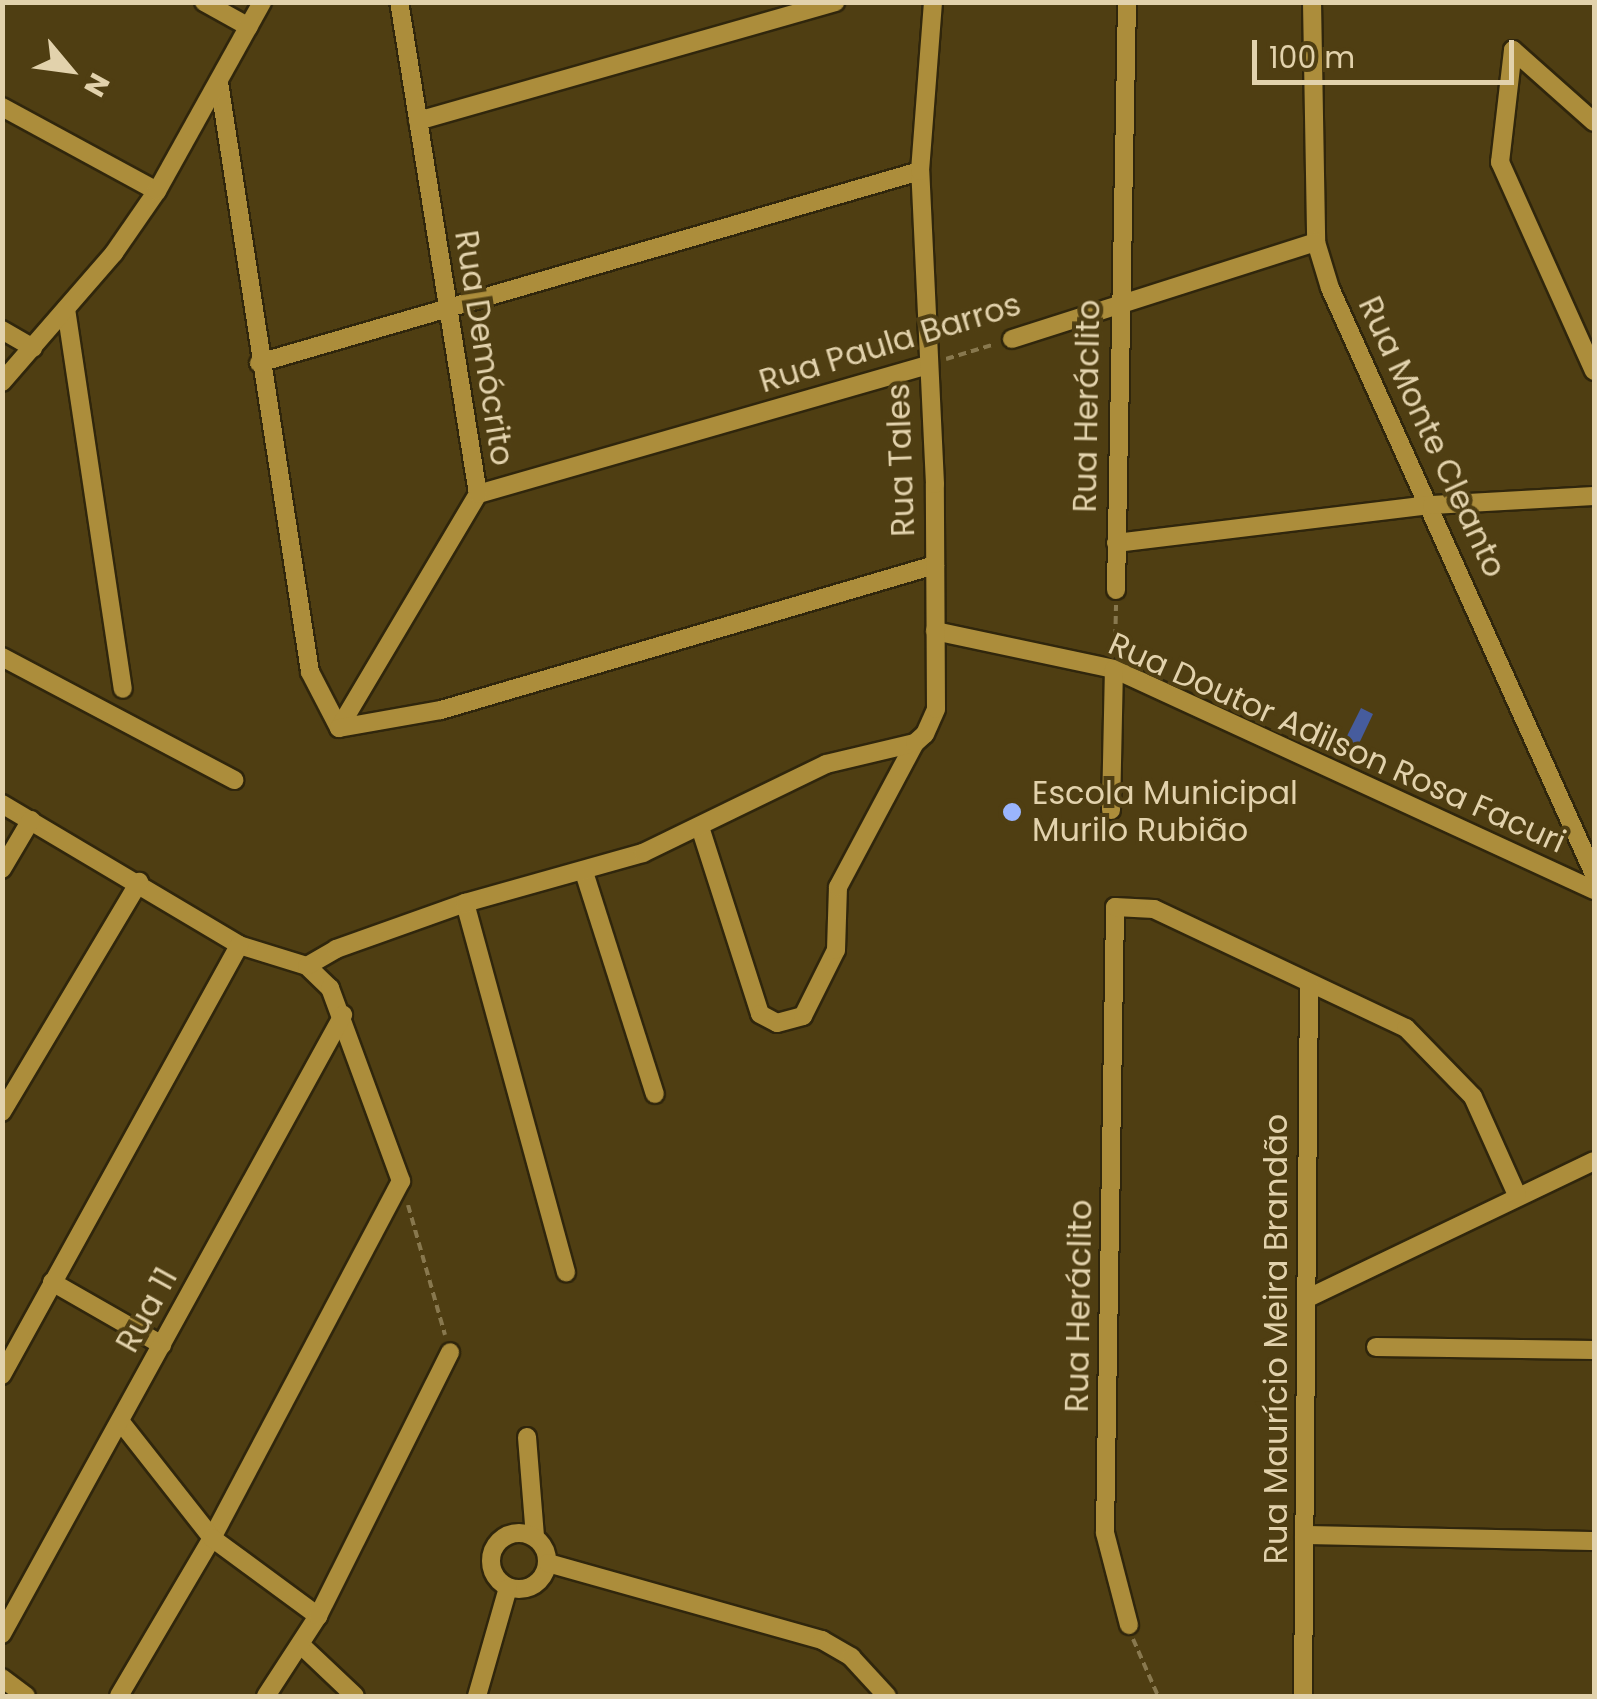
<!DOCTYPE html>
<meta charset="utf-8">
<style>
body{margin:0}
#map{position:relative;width:1597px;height:1699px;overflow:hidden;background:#4f3e12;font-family:Poppins,sans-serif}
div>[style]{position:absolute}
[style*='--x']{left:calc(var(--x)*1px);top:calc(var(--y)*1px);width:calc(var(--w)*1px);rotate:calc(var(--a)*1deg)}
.building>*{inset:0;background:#465c9d}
.path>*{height:4px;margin-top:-2px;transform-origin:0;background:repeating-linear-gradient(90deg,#88784e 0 8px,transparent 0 13px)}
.roads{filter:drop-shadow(2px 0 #30260c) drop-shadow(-2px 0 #30260c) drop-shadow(0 2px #30260c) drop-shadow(0 -2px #30260c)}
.minor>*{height:18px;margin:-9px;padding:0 9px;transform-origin:9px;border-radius:9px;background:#ac8d3b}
.minor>.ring{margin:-9px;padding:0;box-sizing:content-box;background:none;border:18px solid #ac8d3b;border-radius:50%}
.dots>*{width:28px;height:28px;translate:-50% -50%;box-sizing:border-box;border:5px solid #4f3e12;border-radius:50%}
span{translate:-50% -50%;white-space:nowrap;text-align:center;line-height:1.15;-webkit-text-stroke:8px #4f3e12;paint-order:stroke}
.street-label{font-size:32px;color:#e2d2ac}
.poi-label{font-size:32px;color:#e2d2ac}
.left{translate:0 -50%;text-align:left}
.frame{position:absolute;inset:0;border:5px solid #e2d2ac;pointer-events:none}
.north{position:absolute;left:20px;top:20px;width:100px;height:100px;-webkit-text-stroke:8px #4f3e12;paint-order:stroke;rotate:119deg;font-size:28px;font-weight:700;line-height:40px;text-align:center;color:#e2d2ac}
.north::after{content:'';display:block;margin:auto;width:35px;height:45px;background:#e2d2ac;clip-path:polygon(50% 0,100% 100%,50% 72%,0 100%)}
.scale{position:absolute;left:1252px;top:40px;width:262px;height:45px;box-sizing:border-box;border:5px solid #e2d2ac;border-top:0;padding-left:12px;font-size:30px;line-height:35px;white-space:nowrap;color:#e2d2ac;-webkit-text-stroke:8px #4f3e12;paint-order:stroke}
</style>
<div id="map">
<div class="building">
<i style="clip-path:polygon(1361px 708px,1373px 714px,1355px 752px,1342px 746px)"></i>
</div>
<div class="path">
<i style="--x:946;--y:359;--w:51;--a:-17"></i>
<i style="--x:1115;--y:650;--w:45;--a:-88.7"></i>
<i style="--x:408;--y:1205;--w:135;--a:74.1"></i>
<i style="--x:1133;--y:1639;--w:62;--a:66.3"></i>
</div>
<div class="roads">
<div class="minor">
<i style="--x:204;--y:2;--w:51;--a:29.1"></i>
<i style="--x:1312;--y:2;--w:240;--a:89"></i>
<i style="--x:1316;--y:242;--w:48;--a:73.1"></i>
<i style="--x:1330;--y:288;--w:643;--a:65.75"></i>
<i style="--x:1513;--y:50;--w:113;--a:96.6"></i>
<i style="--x:1500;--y:162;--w:229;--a:65.8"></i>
<i style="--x:1513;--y:50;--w:108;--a:41.6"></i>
<i style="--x:219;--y:82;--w:597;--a:81.23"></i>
<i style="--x:310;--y:672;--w:63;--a:62.6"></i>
<i style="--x:2;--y:107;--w:176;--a:28.5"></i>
<i style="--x:418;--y:121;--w:434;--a:-15.9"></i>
<i style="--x:66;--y:309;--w:384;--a:81.5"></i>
<i style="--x:2;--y:330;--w:36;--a:30"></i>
<i style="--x:1012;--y:339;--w:319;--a:-17.7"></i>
<i style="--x:259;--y:363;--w:688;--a:-16.2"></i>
<i style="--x:2;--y:382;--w:171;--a:-49"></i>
<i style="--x:114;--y:253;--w:75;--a:-55.3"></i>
<i style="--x:157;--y:191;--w:216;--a:-60.9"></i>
<i style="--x:478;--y:494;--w:468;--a:-16"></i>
<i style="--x:1116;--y:543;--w:318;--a:-6.9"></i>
<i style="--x:1432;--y:505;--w:162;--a:-3.2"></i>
<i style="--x:1116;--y:590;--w:588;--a:-88.93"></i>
<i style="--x:935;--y:631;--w:183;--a:12"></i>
<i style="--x:1114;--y:669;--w:528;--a:24.72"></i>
<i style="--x:2;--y:657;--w:263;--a:27.9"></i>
<i style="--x:339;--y:728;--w:272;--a:-59.3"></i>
<i style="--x:478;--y:494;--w:498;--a:-99.1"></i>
<i style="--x:339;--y:728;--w:104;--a:-10"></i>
<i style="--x:441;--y:710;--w:515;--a:-16.36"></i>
<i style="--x:2;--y:804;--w:276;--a:30.7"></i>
<i style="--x:239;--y:945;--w:71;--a:17.2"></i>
<i style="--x:307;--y:966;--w:32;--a:44"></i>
<i style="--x:330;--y:988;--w:206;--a:69.8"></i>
<i style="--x:401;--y:1181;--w:404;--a:117.9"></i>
<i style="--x:212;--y:1538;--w:183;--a:120.5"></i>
<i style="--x:1111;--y:810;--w:141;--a:-88.8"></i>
<i style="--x:700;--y:827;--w:196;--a:72.2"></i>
<i style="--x:760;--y:1014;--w:19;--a:28"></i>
<i style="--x:777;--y:1023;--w:27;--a:-15"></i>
<i style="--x:803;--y:1016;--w:74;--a:-63.4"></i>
<i style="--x:836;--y:950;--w:63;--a:-88.2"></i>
<i style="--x:838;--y:887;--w:163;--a:-61.9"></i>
<i style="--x:2;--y:869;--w:57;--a:-59.4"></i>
<i style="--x:584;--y:872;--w:233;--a:72.3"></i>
<i style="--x:465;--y:903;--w:383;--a:74.7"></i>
<i style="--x:307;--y:966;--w:34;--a:-30"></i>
<i style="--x:336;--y:949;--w:137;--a:-19.6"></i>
<i style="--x:465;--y:903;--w:185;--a:-15.7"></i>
<i style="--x:643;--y:853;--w:203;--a:-25.9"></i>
<i style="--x:826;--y:764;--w:91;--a:-13.3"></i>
<i style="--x:915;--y:743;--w:13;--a:-42"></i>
<i style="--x:925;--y:734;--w:27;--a:-66"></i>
<i style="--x:936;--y:709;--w:225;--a:-90.3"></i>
<i style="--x:935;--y:484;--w:313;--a:-92.7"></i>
<i style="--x:920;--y:171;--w:169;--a:-85.6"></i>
<i style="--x:2;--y:1112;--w:268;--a:-59.2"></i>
<i style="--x:52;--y:1282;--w:127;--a:29.8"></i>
<i style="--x:1306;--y:1299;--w:319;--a:-25.6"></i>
<i style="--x:1376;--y:1347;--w:218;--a:0.8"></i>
<i style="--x:2;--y:1375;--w:491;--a:-61.1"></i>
<i style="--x:120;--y:1421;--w:149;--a:51.8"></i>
<i style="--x:212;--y:1538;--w:132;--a:36.3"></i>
<i style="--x:527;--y:1437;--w:99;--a:85.4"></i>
<i class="ring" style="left:491px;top:1533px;width:38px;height:38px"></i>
<i style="--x:1304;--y:1535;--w:290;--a:1.2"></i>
<i style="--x:548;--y:1563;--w:285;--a:15.7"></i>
<i style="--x:822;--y:1640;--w:34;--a:30"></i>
<i style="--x:851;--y:1657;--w:53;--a:47.3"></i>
<i style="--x:1129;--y:1625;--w:95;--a:-104.6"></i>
<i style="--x:1105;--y:1533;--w:626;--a:-89.08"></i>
<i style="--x:1115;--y:907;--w:39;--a:3"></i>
<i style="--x:1154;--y:909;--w:279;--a:25.3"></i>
<i style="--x:1406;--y:1028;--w:96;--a:45.8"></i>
<i style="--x:1473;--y:1097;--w:107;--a:65.8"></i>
<i style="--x:2;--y:1634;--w:707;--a:-61.15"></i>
<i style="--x:301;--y:1645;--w:74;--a:43.4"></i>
<i style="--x:2;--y:1678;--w:30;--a:37"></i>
<i style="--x:266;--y:1696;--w:95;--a:-57"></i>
<i style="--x:318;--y:1616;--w:295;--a:-63.4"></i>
<i style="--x:477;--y:1696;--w:112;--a:-74"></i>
<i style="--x:1303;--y:1696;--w:713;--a:-89.52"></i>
</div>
</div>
<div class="dots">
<i style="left:1012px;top:812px;background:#9ab5fd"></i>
</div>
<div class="street-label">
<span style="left:890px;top:343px;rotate:-17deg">Rua Paula Barros</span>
<span style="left:484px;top:348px;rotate:81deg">Rua Demócrito</span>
<span style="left:1087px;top:406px;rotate:-89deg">Rua Heráclito</span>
<span style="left:1432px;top:437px;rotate:65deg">Rua Monte Cleanto</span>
<span style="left:901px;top:460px;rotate:-92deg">Rua Tales</span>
<span style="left:1337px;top:743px;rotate:24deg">Rua Doutor Adilson Rosa Facuri</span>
<span style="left:1079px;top:1306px;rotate:-89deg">Rua Heráclito</span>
<span style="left:147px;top:1310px;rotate:-61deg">Rua 11</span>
<span style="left:1276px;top:1339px;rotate:-90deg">Rua Maurício Meira Brandão</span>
</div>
<div class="poi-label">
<span class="left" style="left:1032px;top:812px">Escola Municipal<br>Murilo Rubião</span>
</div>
<div class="frame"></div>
<div class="north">N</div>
<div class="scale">100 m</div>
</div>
